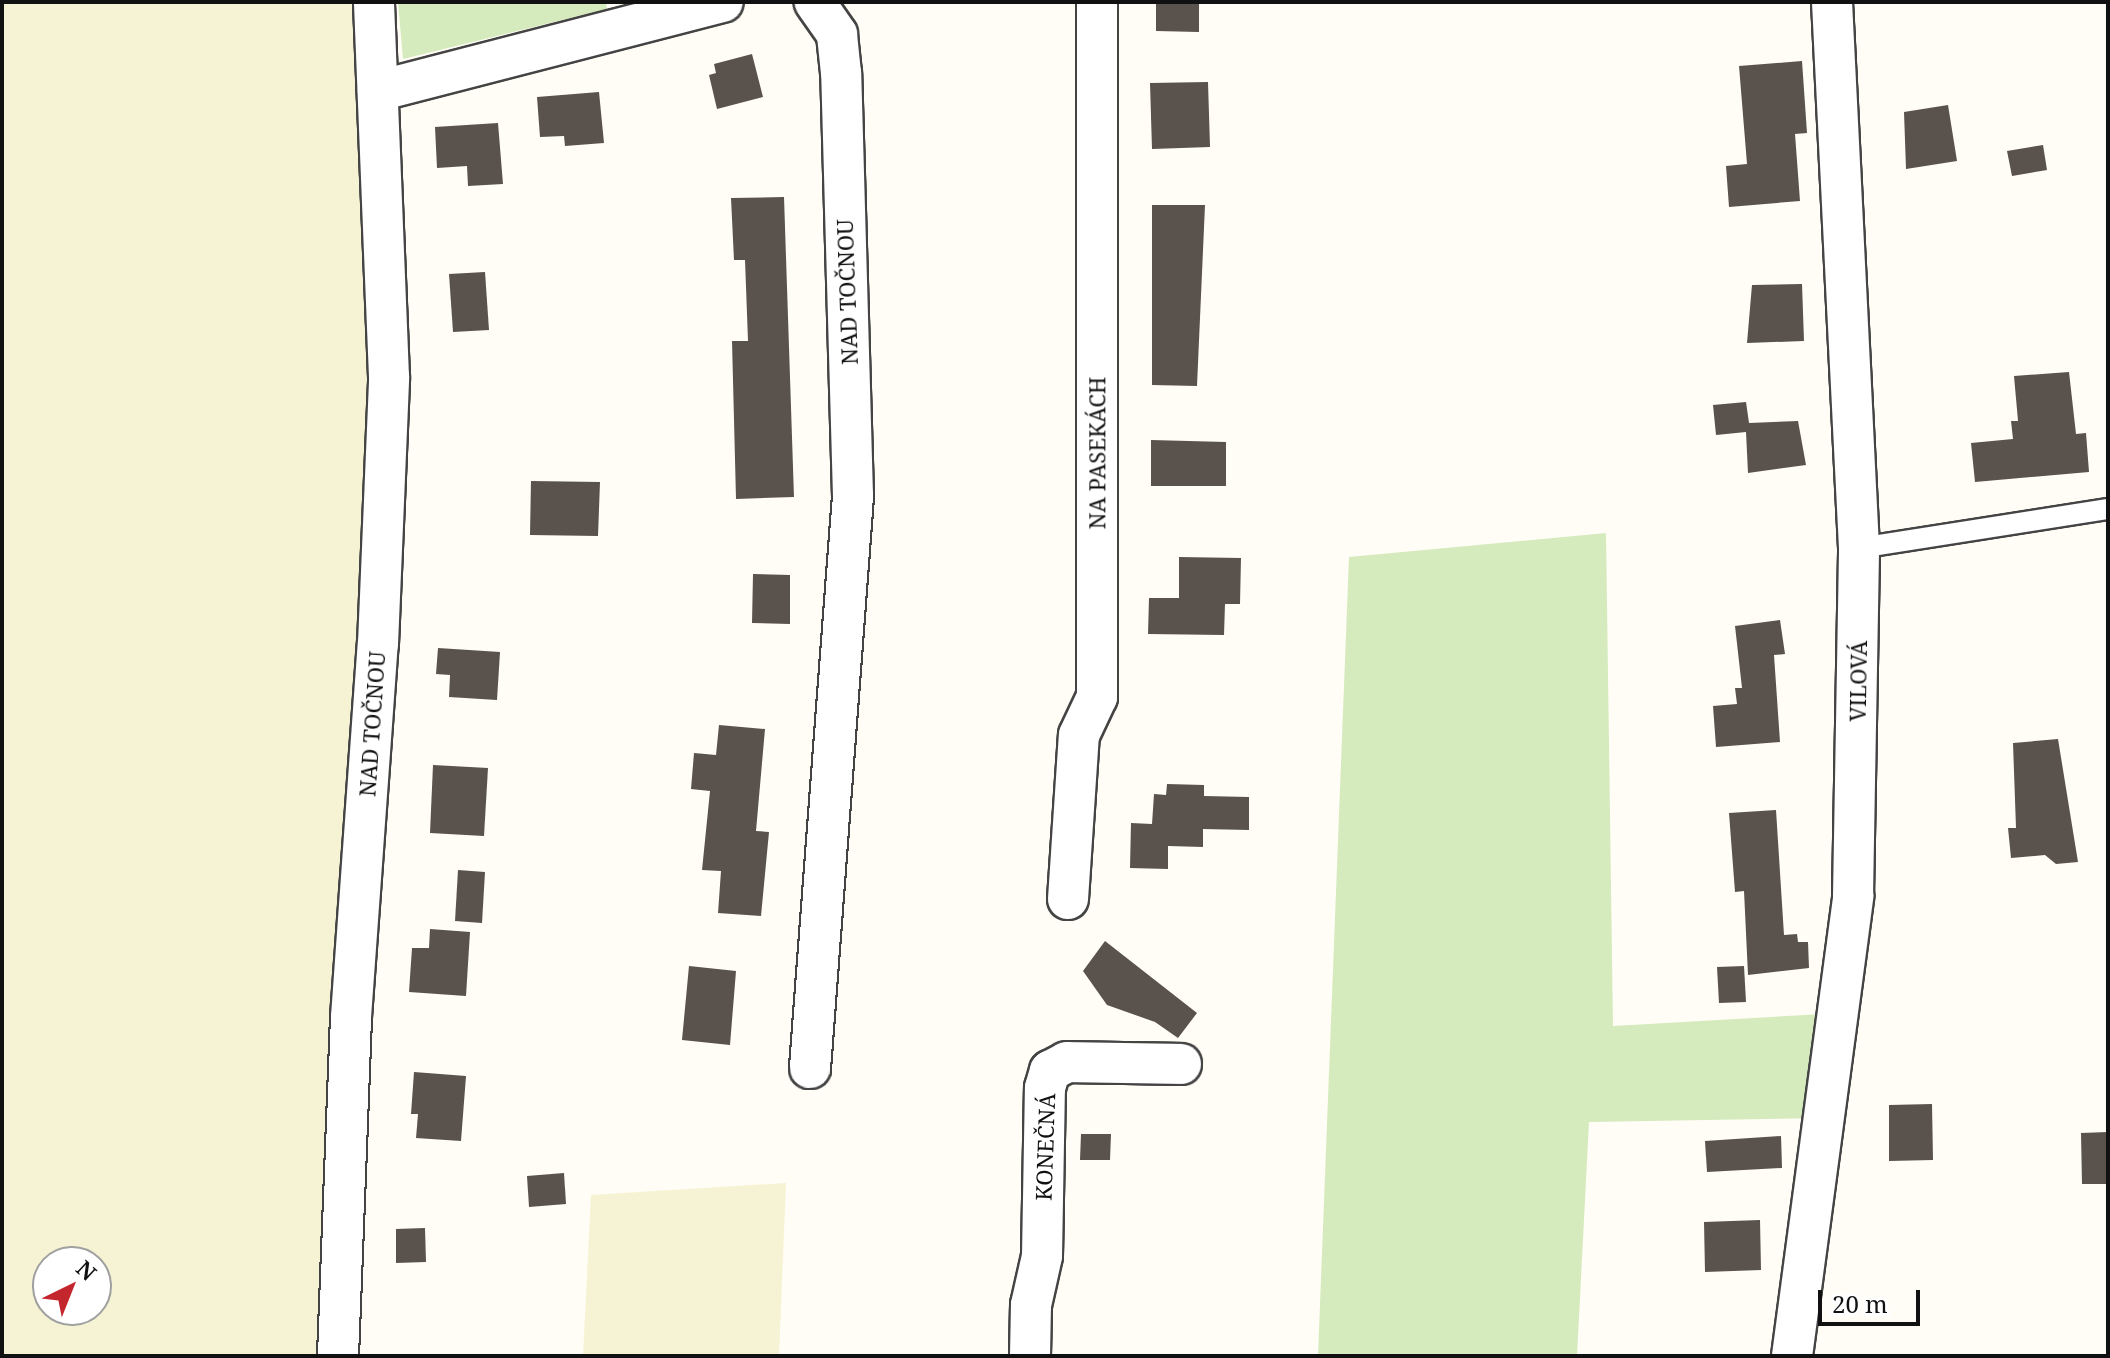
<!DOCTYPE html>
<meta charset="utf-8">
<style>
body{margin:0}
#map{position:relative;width:2110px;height:1358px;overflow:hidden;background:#fffdf5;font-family:"Noto Serif",serif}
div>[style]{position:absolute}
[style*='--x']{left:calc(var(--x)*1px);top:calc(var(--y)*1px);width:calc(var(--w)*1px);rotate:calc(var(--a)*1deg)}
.farmland>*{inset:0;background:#f6f3d4}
.green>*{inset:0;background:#d5ebbd}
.building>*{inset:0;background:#5a524d}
.roads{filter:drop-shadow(2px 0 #444) drop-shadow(-2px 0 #444) drop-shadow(0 2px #444) drop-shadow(0 -2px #444)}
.service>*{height:20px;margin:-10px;padding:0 10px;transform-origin:10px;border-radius:10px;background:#fff}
.minor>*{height:40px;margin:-20px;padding:0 20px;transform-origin:20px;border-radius:20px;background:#fff}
span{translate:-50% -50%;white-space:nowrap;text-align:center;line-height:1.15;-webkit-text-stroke:8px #fff;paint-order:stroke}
.street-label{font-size:22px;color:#111}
.frame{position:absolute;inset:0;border:4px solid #111;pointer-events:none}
.north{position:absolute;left:32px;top:1246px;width:80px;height:80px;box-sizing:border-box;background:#fff;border:2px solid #a0a0a0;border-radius:50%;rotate:43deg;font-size:22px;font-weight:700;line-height:32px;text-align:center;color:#111}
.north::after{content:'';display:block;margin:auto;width:28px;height:36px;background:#c4262e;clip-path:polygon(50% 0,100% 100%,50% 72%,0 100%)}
.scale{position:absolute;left:1818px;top:1290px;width:102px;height:36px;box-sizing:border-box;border:4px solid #111;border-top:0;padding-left:10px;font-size:24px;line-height:28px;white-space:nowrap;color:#111;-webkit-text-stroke:6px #fff;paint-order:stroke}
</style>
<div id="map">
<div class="farmland">
<i style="clip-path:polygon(evenodd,2px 2px,354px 2px,373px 439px,346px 865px,334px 954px,323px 1356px,2px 1356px,2px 2px,48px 1262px,96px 1262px,96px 1310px,48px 1310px,48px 1262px)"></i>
<i style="clip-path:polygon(786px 1183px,779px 1356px,583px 1356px,591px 1195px)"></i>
</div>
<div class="green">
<i style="clip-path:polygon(398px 2px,606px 2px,607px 9px,403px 59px)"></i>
<i style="clip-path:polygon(1606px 533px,1613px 1026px,1840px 1013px,1825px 1118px,1589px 1122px,1577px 1356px,1318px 1356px,1349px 557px)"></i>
</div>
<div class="building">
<i style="clip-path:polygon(1156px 2px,1199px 2px,1199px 32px,1156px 31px)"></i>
<i style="clip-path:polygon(752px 54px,763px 97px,717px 109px,709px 75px,716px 73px,714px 64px)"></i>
<i style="clip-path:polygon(1802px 61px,1807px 133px,1795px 134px,1800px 201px,1729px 207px,1726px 166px,1747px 164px,1739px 66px)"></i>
<i style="clip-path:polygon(1208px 82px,1210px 147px,1152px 149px,1150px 83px)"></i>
<i style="clip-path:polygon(599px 92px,604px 143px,565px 146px,564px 136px,540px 137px,537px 97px)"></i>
<i style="clip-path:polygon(1948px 105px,1957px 161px,1906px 169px,1904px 112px)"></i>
<i style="clip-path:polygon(498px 123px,503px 184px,468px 186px,467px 166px,437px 168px,435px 127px)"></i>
<i style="clip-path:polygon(2043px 145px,2047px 170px,2012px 176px,2007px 151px)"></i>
<i style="clip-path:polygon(784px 197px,794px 497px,736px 499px,732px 341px,748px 341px,745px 260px,734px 260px,731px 198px)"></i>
<i style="clip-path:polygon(1152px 205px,1205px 205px,1197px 386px,1152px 385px)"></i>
<i style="clip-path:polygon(485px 272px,489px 330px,453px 332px,449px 274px)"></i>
<i style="clip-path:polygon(1802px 284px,1804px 341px,1747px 343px,1752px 285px)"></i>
<i style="clip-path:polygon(2069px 372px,2076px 434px,2086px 433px,2089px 472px,1975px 482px,1971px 443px,2013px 439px,2011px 421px,2018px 421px,2014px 376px)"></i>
<i style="clip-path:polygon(1746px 402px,1749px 423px,1798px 421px,1806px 465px,1748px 473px,1746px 432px,1716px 435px,1713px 405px)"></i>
<i style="clip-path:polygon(1151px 440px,1226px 442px,1226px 486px,1151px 486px)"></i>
<i style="clip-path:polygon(531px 481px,600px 482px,598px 536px,530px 535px)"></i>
<i style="clip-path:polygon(1179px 557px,1241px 558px,1240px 604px,1225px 604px,1224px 635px,1148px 634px,1149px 598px,1179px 598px)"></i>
<i style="clip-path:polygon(753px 574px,790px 575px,790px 624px,752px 623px)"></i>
<i style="clip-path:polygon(1780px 620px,1785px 654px,1774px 655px,1780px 742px,1716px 747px,1713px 706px,1737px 704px,1735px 688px,1742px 688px,1735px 626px)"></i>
<i style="clip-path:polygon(438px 648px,500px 652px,497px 700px,449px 697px,450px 675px,436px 674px)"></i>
<i style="clip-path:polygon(719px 725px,765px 729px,756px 831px,769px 832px,761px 916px,718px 913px,721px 871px,702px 870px,710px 791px,691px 789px,694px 753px,716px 755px)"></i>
<i style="clip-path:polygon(2058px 739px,2078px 862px,2056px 864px,2045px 855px,2011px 858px,2008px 828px,2016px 828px,2013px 743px)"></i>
<i style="clip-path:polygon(433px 765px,488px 768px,484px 836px,430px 833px)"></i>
<i style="clip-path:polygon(1167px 784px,1204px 785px,1204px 796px,1249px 797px,1249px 830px,1203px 829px,1203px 847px,1168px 846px,1168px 869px,1130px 868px,1131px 823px,1152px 824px,1154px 794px,1166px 795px)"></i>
<i style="clip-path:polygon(1776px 810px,1784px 935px,1797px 934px,1798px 942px,1808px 942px,1809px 968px,1748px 975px,1744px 891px,1735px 892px,1729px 813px)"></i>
<i style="clip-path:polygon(458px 870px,485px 872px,482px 923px,455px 921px)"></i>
<i style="clip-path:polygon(430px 929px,470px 932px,466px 996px,409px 992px,412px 948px,429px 948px)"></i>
<i style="clip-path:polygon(1105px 941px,1197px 1013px,1178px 1038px,1155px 1022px,1107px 1005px,1083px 971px)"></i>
<i style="clip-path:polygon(689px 966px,736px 971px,730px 1045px,682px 1040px)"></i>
<i style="clip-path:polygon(1744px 966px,1746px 1002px,1719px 1003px,1717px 967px)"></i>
<i style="clip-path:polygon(414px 1072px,466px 1076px,461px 1141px,416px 1138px,418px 1114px,411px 1114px)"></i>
<i style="clip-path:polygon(1932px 1104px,1933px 1160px,1889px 1161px,1889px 1105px)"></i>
<i style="clip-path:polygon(2108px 1132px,2108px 1184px,2082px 1184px,2081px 1133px)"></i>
<i style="clip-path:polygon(1081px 1134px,1111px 1134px,1110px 1160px,1080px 1160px)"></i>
<i style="clip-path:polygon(1781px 1136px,1782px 1168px,1707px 1172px,1705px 1141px)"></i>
<i style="clip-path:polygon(564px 1173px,566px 1204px,529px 1207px,527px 1176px)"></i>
<i style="clip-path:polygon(1760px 1220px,1761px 1270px,1705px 1272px,1704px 1222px)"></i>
<i style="clip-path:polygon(425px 1228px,426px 1262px,396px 1263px,396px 1229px)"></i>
</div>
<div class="roads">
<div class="service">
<i style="--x:1859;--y:548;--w:252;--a:-8.9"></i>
</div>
<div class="minor">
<i style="--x:378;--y:91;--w:356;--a:-14.5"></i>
<i style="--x:1068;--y:899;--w:164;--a:-86.2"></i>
<i style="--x:1079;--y:735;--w:42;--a:-64.7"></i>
<i style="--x:1097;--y:697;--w:695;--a:-90"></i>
<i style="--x:810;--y:1068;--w:574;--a:-85.7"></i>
<i style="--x:853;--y:496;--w:423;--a:-91.6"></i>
<i style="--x:841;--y:73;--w:39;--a:-96"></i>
<i style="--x:837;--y:34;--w:39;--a:-125"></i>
<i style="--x:338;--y:1356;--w:339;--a:-87.8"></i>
<i style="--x:351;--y:1017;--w:374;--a:-85.9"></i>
<i style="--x:378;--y:644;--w:267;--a:-87.6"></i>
<i style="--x:389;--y:377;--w:375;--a:-92.3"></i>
<i style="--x:1030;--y:1356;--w:51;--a:-88.9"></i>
<i style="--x:1031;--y:1305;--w:50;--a:-77.3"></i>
<i style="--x:1042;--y:1256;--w:168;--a:-89"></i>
<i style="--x:1045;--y:1088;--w:18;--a:-74"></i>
<i style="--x:1050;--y:1071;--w:19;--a:-28"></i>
<i style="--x:1067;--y:1062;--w:114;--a:1"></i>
<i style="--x:1792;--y:1356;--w:464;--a:-82.4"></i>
<i style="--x:1853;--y:896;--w:348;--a:-89"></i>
<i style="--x:1859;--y:548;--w:547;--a:-92.83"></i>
</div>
</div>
<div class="street-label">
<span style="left:847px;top:292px;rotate:-92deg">NAD TOČNOU</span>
<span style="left:1097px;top:453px;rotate:-90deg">NA PASEKÁCH</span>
<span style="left:1858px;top:681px;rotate:-89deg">VILOVÁ</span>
<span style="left:372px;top:724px;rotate:-86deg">NAD TOČNOU</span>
<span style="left:1045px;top:1147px;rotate:-88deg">KONEČNÁ</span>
</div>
<div class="frame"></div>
<div class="north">N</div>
<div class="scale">20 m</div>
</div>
